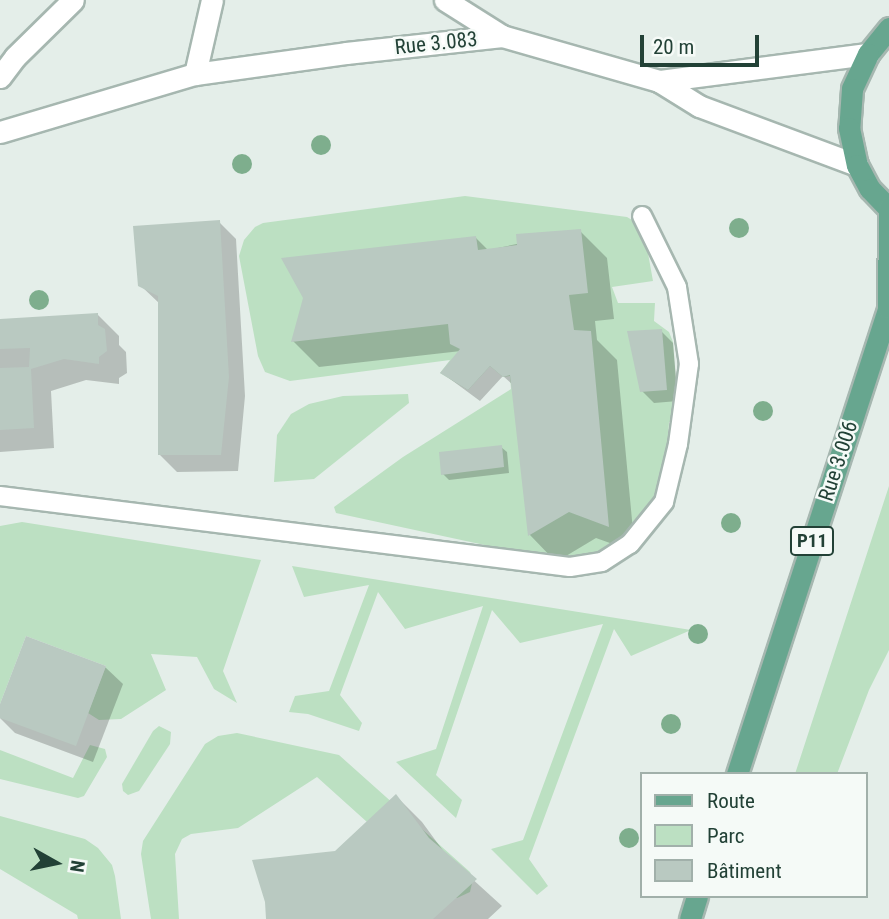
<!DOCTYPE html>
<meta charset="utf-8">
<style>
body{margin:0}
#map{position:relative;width:889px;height:919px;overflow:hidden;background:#e4eee9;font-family:"Roboto Condensed",sans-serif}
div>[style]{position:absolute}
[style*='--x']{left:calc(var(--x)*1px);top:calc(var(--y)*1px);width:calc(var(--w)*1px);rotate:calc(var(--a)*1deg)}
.green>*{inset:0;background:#bce0c2}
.shadow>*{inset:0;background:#0003}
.building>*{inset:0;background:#b9c9c1}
.roads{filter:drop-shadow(2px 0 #a6b7b0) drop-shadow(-2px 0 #a6b7b0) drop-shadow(0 2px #a6b7b0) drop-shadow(0 -2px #a6b7b0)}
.lane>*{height:18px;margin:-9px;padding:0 9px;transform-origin:9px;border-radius:9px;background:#fff}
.street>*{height:21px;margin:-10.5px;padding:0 10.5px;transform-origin:10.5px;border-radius:10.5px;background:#fff}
.secondary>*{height:21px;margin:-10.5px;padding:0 10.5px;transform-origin:10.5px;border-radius:10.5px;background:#fff}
.primary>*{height:21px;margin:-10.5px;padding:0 10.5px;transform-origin:10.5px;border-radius:10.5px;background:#67a68f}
.trees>*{width:20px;height:20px;margin:-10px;border-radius:50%;background:#7eae8d}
span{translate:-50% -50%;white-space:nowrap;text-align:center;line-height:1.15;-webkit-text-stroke:5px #f5faf7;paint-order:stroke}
.shield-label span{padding:2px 5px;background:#f5faf7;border:2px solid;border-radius:5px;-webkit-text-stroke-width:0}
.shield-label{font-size:19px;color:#224136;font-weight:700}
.street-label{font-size:21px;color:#224136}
.legend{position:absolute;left:640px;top:772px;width:228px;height:126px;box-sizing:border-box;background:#f5faf7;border:2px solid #a1b0aa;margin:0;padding:9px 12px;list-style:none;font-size:21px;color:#224136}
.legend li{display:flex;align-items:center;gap:14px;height:35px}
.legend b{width:35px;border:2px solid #a1b0aa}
.north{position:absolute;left:21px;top:828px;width:70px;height:70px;-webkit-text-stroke:5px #f5faf7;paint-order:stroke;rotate:99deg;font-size:19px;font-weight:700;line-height:28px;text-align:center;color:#224136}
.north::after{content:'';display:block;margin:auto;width:24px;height:32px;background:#224136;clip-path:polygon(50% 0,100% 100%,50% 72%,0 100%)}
.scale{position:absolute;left:640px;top:35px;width:119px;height:32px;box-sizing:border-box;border:4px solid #224136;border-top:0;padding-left:9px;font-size:21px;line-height:24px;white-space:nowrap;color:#224136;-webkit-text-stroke:5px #f5faf7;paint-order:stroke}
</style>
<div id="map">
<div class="green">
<i style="clip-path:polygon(465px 196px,627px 217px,637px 223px,646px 242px,653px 281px,612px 287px,618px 303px,655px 303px,654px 321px,669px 332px,673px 342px,679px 421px,669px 422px,665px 492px,655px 529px,632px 548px,591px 568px,336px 513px,334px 507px,403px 457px,511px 389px,510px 376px,503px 377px,490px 366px,468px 390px,440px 373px,450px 360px,290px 381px,265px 372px,258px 356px,239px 256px,244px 240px,255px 227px,263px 223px)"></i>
<i style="clip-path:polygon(408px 394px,409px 403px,314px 479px,274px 482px,277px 435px,291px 414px,309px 404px,343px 396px)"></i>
<i style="clip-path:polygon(889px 486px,889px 650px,869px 690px,837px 774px,795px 774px)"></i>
<i style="clip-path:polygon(22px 522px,261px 560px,223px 671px,237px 703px,214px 689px,197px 657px,151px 654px,166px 690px,121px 719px,99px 720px,88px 713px,106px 666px,26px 636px,0 704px,0 526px)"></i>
<i style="clip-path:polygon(292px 566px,691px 630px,631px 656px,614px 629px,529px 859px,548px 886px,537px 895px,491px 849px,523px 840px,603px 624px,520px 643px,492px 610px,436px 775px,462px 800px,456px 818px,396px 762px,436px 749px,483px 606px,405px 629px,378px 592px,340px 695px,362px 723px,359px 731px,308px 714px,289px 712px,295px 696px,329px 691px,369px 585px,304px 597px)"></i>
<i style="clip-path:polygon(159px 726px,171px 732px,170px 744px,139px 791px,128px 795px,123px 791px,122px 784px,153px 731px)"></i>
<i style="clip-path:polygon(237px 733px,339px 755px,470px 872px,473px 879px,470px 892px,457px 898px,447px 894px,317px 777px,238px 828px,191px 834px,182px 839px,175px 854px,179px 919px,151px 919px,141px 854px,143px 841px,205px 744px,218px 736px)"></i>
<i style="clip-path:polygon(90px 745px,105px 749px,107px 757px,84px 796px,78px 798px,0 779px,0 750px,73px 778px)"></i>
<i style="clip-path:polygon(0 816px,85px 839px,98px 848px,112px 865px,115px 876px,121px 919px,78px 919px,77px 915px,0 869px)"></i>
</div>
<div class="shadow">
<i style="clip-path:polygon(219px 222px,236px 239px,245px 396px,238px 471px,177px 472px,160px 455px,160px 304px,140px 285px)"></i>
<i style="clip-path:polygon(580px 231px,607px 258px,614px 319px,595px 321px,597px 340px,617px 360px,635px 552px,596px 538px,556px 562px,530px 535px,513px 385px,503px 376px,480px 401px,442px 373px,461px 351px,319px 367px,293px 341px,476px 238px,488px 250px)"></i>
<i style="clip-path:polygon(98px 315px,119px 336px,119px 345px,126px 352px,127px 373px,119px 378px,119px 384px,86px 380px,51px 391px,54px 448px,0 452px,0 321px)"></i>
<i style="clip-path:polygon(661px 331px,673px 343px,678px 401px,654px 403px,642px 391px)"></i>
<i style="clip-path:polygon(501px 447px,507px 452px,509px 473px,449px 480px,443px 474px)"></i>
<i style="clip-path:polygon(105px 667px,123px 684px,93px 762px,15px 733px,0 718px,0 709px)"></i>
<i style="clip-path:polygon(396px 796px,422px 822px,447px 856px,502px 906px,488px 919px,268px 919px)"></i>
</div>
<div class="building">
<i style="clip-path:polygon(220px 220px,229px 377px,221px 455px,158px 455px,158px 296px,138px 286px,133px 226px)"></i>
<i style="clip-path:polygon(581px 229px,588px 293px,569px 295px,574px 330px,591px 331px,609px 527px,569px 512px,528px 536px,510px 375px,503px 377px,490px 366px,468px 390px,440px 373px,460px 349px,450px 344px,448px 324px,291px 342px,303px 298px,281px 258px,476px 236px,478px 250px,517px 245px,516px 234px)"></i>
<i style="clip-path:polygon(98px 313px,98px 325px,105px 329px,107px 351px,99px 357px,99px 364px,64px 359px,31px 369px,34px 428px,0 430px,0 368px,29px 367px,30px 348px,0 349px,0 319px)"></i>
<i style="clip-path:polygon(662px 329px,667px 390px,640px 392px,627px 331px)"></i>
<i style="clip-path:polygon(502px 445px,504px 467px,441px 475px,439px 452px)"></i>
<i style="clip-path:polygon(26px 636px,106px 666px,76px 746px,0 718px,0 704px)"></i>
<i style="clip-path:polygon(396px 794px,429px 838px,477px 879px,433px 919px,266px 919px,265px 902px,252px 860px,335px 851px)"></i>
</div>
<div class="roads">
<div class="lane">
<i style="--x:0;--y:496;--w:574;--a:7.1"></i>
<i style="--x:570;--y:567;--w:32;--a:-9"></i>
<i style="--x:602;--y:562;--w:33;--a:-33"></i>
<i style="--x:630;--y:544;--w:54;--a:-51"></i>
<i style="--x:664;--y:502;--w:60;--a:-76.4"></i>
<i style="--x:678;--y:444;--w:81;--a:-82.2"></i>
<i style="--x:689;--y:364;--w:78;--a:-98.9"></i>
<i style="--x:677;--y:287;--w:79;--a:-116.2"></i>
</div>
<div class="street">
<i style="--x:445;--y:0;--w:67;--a:32.3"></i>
<i style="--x:195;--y:74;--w:76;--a:-77.1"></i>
</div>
<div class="secondary">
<i style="--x:0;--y:77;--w:25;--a:-53"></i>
<i style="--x:15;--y:57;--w:81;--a:-44.5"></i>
<i style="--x:659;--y:81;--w:211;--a:-7.4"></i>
<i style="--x:0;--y:132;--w:203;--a:-16.6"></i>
<i style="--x:195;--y:74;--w:152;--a:-7.9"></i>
<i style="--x:346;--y:53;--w:157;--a:-6.2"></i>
<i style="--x:502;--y:36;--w:163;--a:16"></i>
<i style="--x:659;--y:81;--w:47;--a:32"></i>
<i style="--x:699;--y:106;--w:169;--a:20.5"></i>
</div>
<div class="primary">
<i style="--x:889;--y:28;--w:33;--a:129"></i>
<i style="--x:868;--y:54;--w:38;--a:115"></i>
<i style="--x:852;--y:89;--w:39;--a:94"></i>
<i style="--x:849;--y:128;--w:38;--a:78"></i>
<i style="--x:857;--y:165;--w:27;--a:62"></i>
<i style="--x:870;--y:189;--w:28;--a:46"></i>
<i style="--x:737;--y:774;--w:490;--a:-72"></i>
<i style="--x:888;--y:308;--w:100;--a:-89.4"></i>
<i style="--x:690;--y:919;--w:24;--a:-73"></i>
</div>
</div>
<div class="trees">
<i style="left:321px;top:145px"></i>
<i style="left:242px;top:164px"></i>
<i style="left:739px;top:228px"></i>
<i style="left:39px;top:300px"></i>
<i style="left:763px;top:411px"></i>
<i style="left:731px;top:523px"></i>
<i style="left:698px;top:634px"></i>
<i style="left:671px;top:724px"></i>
<i style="left:629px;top:838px"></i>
</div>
<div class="shield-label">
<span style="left:812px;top:541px">P11</span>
</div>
<div class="street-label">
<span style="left:436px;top:43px;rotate:-6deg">Rue 3.083</span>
<span style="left:838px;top:461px;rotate:-72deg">Rue 3.006</span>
</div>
<ul class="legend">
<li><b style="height:9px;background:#67a68f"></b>Route</li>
<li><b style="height:19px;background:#bce0c2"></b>Parc</li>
<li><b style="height:19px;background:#b9c9c1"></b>Bâtiment</li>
</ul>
<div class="north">N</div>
<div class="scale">20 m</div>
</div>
